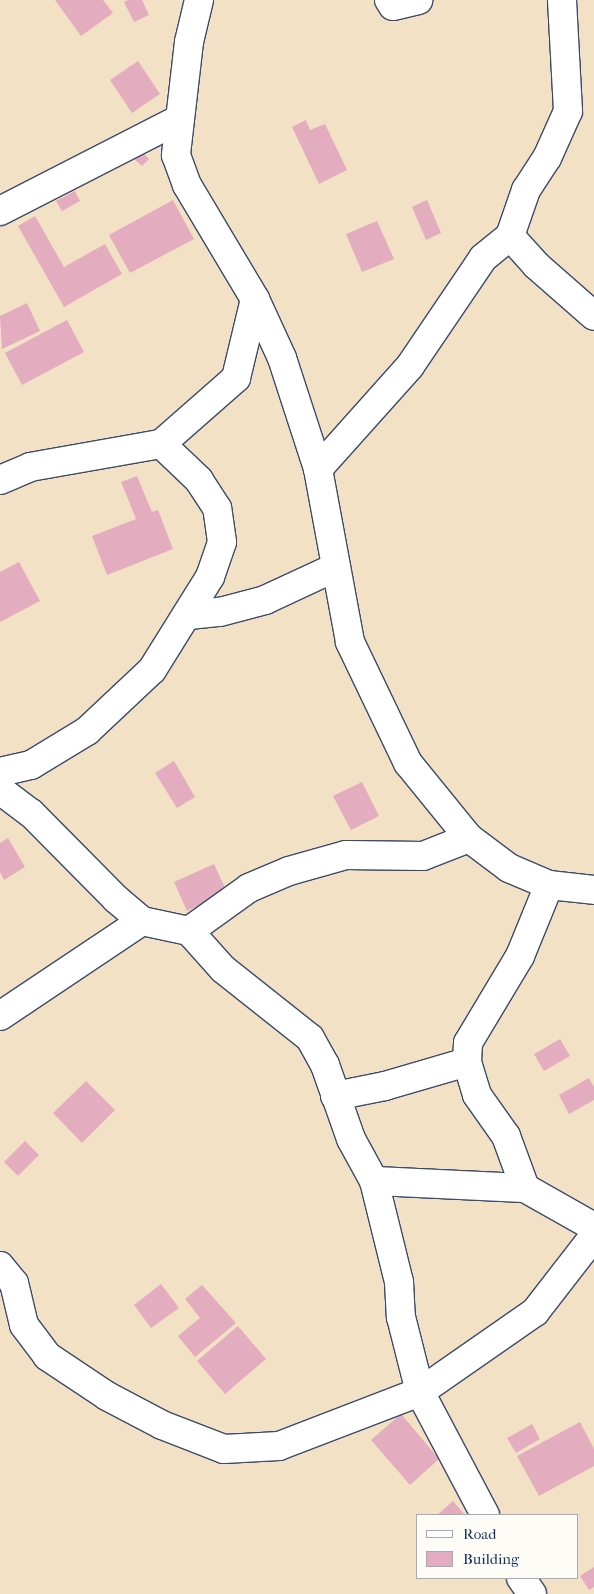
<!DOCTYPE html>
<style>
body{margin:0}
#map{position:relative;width:594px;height:1594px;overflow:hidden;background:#f3e1c5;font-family:"IM FELL French Canon",serif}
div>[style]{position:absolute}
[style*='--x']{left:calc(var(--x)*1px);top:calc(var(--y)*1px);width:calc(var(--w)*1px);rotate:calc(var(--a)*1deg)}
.building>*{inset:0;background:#e3acbf}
.roads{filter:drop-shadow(1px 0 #3b4a6d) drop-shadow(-1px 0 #3b4a6d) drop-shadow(0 1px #3b4a6d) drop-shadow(0 -1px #3b4a6d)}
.street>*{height:28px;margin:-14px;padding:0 14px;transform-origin:14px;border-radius:14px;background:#fff}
span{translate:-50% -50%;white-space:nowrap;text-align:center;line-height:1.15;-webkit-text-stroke:4px #fdfcf7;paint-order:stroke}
.legend{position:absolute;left:416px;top:1514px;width:162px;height:65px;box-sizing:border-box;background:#fdfcf7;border:1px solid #a3aaba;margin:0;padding:6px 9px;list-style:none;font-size:15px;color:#1b2f5e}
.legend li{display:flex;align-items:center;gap:10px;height:25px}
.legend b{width:25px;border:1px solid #a3aaba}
</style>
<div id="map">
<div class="building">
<i style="clip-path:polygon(55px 0,103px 0,113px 13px,81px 36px)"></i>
<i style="clip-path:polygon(128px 0,142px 0,149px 15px,134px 22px,124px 2px)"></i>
<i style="clip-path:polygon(138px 61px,160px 94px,132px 113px,110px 80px)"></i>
<i style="clip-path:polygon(306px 120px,310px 130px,325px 124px,347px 170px,319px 184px,292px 127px)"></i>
<i style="clip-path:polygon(141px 151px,149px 159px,142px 166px,133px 158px)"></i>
<i style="clip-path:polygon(75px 191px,80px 201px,62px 211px,56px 201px)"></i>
<i style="clip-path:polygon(173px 200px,194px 239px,130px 273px,109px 235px)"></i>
<i style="clip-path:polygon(427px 200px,441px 233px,426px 240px,412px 207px)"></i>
<i style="clip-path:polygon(35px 216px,64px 267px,105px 244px,122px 274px,64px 307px,18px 226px)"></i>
<i style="clip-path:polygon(377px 221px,394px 259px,362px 272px,346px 234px)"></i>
<i style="clip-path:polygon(27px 303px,40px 331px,2px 349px,0 316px)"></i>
<i style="clip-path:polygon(67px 320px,84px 352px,22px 385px,5px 353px)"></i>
<i style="clip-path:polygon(137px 476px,152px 512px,158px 510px,173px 549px,107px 575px,92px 536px,136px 519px,121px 482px)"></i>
<i style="clip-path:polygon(19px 562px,40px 601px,0 622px,0 572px)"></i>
<i style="clip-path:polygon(174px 761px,195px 797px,177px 808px,155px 773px)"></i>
<i style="clip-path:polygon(362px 782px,379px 816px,351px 830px,333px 796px)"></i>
<i style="clip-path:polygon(8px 838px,25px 867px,4px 880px,0 872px,0 843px)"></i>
<i style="clip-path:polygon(214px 864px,227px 892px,187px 911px,174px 882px)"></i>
<i style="clip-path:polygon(560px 1039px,570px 1056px,544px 1071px,534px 1054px)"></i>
<i style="clip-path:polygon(589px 1078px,594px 1087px,594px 1100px,569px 1114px,559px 1095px)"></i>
<i style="clip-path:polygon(86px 1081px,115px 1110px,82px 1143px,53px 1113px)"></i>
<i style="clip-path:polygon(25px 1141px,39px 1155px,18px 1176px,4px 1162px)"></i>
<i style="clip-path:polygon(161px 1284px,179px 1308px,151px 1328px,134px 1305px)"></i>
<i style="clip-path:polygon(202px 1285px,236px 1323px,195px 1357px,178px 1336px,200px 1318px,185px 1299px)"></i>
<i style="clip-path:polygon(238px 1326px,266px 1359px,225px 1394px,197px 1361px)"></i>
<i style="clip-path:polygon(401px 1414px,439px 1459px,410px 1485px,371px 1440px)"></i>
<i style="clip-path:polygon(580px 1422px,594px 1449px,594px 1466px,539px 1496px,517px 1456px)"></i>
<i style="clip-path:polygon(532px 1424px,540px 1439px,516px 1453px,507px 1438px)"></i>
<i style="clip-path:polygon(453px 1501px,465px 1515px,437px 1515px)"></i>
<i style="clip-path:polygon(594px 1567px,594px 1587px,589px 1590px,580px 1576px)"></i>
</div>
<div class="roads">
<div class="street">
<i style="--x:199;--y:0;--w:43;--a:103.4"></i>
<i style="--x:189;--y:42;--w:114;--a:96.6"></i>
<i style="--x:176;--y:155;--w:32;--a:70"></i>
<i style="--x:187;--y:185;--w:133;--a:59.2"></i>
<i style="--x:255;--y:299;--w:65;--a:65.4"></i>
<i style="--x:282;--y:358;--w:117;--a:72"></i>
<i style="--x:318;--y:469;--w:176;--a:79.5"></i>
<i style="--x:350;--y:642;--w:134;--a:64.4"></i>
<i style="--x:408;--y:763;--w:97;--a:50.9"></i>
<i style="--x:469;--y:838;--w:50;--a:36.9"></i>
<i style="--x:509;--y:868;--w:43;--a:23"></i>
<i style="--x:549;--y:885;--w:45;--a:6.3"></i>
<i style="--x:389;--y:0;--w:7;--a:56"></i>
<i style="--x:393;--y:6;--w:26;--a:-13"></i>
<i style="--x:0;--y:211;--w:200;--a:-27.1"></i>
<i style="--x:510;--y:236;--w:39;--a:48"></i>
<i style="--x:536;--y:265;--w:77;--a:41.3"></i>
<i style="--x:318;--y:469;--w:138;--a:-48.2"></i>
<i style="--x:410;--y:366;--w:130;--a:-55.9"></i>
<i style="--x:483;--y:258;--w:35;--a:-39"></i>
<i style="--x:510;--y:236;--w:49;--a:-70.8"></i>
<i style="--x:526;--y:190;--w:38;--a:-57"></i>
<i style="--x:547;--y:158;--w:51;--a:-65.9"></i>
<i style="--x:568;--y:111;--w:111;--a:-93.1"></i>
<i style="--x:0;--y:480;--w:33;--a:-23"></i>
<i style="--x:30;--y:467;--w:133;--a:-10"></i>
<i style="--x:161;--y:444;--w:100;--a:-41.3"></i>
<i style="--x:236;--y:378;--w:81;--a:-76.5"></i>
<i style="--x:189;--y:615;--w:31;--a:-6"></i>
<i style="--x:220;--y:612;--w:47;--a:-14.9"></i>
<i style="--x:265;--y:600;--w:78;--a:-24.9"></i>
<i style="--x:0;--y:772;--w:32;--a:-13"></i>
<i style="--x:31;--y:765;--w:66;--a:-31.3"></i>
<i style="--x:87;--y:731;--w:89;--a:-43.2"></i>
<i style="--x:152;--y:670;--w:110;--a:-58.1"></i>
<i style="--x:210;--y:577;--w:37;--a:-71"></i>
<i style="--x:222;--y:542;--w:34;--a:-98"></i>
<i style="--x:217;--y:508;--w:33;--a:-123"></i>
<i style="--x:199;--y:480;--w:52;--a:-136.5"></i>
<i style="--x:0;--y:790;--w:39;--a:37"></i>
<i style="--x:31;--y:813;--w:121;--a:45.3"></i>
<i style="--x:116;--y:899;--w:34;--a:40"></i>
<i style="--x:549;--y:885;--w:77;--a:112.2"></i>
<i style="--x:520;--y:956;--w:101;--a:120.9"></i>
<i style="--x:468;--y:1043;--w:19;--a:93"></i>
<i style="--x:467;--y:1062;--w:34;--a:73"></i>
<i style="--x:477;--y:1095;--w:50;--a:54.7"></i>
<i style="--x:506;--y:1136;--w:55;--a:69.9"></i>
<i style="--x:525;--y:1188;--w:79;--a:29.5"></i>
<i style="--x:189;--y:931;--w:74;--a:-35.6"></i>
<i style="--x:249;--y:888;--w:43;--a:-23"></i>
<i style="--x:289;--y:871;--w:59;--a:-15.7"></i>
<i style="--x:346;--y:855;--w:77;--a:0.7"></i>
<i style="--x:423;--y:856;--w:49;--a:-21.4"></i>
<i style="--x:0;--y:1016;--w:171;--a:-33.8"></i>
<i style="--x:142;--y:921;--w:48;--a:12"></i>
<i style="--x:189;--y:931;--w:51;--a:48.2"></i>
<i style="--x:223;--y:969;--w:111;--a:38.4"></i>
<i style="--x:310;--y:1038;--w:31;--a:61"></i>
<i style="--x:325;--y:1065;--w:78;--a:70.6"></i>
<i style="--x:351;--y:1139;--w:48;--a:61.3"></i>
<i style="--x:374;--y:1181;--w:104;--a:76.1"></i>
<i style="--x:399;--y:1282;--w:35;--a:87"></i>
<i style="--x:401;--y:1317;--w:77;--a:75.8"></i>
<i style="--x:420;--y:1392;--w:139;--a:62.1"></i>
<i style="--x:335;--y:1096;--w:51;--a:-11.3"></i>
<i style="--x:385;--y:1086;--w:85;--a:-16.3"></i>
<i style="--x:374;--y:1181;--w:151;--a:2.7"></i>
<i style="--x:0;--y:1266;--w:22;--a:51"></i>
<i style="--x:14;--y:1283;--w:43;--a:76.6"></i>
<i style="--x:24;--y:1325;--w:39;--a:53"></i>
<i style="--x:47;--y:1356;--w:72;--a:33.7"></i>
<i style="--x:107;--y:1396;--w:62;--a:27.8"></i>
<i style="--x:162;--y:1425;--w:66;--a:21.2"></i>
<i style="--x:224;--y:1449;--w:55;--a:-3.1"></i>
<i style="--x:279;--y:1446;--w:151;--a:-21"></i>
<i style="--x:420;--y:1392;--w:140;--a:-34.8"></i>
<i style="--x:535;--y:1312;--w:96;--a:-52.2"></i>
<i style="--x:521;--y:1578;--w:19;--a:55"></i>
</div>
</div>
<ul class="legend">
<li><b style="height:6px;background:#fff"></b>Road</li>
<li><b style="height:14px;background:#e3acbf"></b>Building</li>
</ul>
</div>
